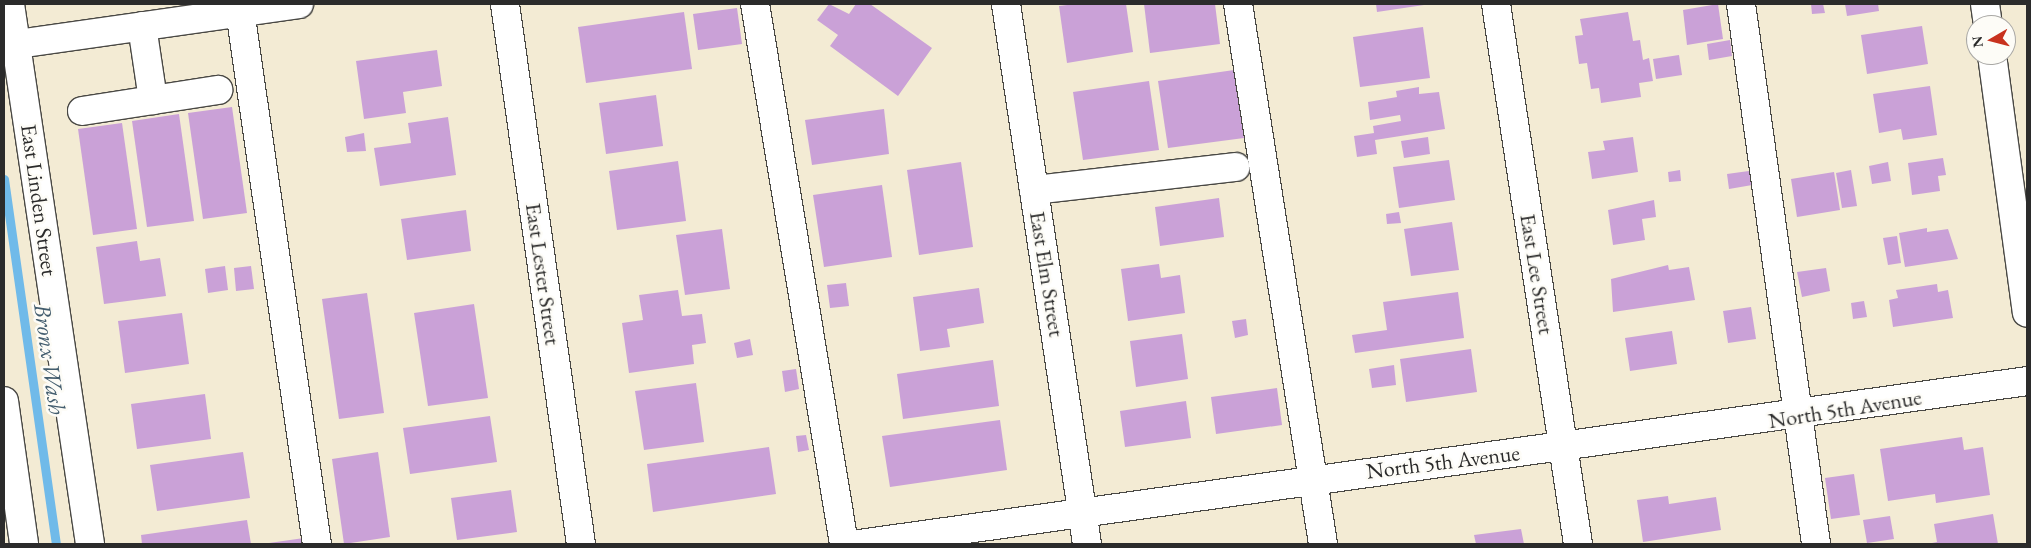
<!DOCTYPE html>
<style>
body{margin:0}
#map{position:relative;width:2031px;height:548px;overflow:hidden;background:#f3ebd4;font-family:"EB Garamond",serif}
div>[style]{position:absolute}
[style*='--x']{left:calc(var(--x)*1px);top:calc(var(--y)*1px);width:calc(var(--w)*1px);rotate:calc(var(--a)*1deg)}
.stream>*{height:9px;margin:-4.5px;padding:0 4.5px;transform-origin:4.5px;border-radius:4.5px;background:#70bae9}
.building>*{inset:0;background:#caa1d7}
.roads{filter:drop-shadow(1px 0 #494844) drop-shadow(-1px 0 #494844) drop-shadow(0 1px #494844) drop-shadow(0 -1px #494844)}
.minor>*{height:28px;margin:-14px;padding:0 14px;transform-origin:14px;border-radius:14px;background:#fff}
span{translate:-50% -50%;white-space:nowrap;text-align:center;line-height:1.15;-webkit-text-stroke:5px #fdfcf7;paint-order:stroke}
.street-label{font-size:22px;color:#2b2b2b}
.water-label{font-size:24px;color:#435d6e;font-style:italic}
.frame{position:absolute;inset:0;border:5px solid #2b2b2b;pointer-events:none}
.north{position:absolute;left:1966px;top:15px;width:50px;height:50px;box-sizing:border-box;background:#fdfcf7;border:1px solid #a9a8a5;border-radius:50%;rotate:262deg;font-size:14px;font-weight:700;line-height:20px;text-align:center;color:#2b2b2b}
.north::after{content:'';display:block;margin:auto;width:18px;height:22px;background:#c8321e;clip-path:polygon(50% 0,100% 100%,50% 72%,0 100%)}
</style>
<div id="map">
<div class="stream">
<i style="--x:4;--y:179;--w:369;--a:81.9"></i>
</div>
<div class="building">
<i style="clip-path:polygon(829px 4px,849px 14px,856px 4px,870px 4px,932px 48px,898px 96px,830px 46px,838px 35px,817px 20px)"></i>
<i style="clip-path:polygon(1075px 4px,1126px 4px,1133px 52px,1067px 63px,1059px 6px)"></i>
<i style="clip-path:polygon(1144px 4px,1215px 4px,1220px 44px,1150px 53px)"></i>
<i style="clip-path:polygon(1376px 4px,1424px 4px,1424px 5px,1377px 12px)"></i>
<i style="clip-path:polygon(1718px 4px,1723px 39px,1687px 45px,1683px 10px)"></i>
<i style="clip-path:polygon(1811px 4px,1823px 4px,1825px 13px,1812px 14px)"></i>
<i style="clip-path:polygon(1845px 4px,1878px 4px,1879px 11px,1847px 16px)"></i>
<i style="clip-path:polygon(737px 8px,742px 44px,698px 50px,693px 14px)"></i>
<i style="clip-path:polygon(684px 12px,692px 69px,586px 83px,578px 27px)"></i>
<i style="clip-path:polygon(1628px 12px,1633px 41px,1640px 40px,1643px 60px,1649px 58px,1653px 81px,1639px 83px,1641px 97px,1601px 103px,1599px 88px,1591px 89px,1587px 63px,1579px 64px,1575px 36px,1583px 35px,1580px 19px)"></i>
<i style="clip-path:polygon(1922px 26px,1928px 64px,1867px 74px,1861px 35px)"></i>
<i style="clip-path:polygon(1423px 27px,1430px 78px,1360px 87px,1353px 37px)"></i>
<i style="clip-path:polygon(1730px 40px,1732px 56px,1709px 60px,1707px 44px)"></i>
<i style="clip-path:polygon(437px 50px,442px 86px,403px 92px,406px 113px,364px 119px,356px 61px)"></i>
<i style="clip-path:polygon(1679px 55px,1682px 75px,1656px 79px,1653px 59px)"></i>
<i style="clip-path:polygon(1234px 70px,1244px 138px,1168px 148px,1158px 81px)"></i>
<i style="clip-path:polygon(1149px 81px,1159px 150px,1083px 160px,1073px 92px)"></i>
<i style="clip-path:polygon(1930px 86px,1937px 135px,1903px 140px,1901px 129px,1879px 133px,1873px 94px)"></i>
<i style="clip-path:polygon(1419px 87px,1419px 94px,1439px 92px,1445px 129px,1375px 140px,1377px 154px,1357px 157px,1354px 136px,1374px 133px,1373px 126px,1401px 121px,1400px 115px,1370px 120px,1368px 102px,1397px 97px,1396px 91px)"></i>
<i style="clip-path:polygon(656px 95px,663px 146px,606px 154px,599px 103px)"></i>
<i style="clip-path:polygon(232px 107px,247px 213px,203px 219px,188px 113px)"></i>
<i style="clip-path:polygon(884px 109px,889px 154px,812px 165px,805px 120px)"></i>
<i style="clip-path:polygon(179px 114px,194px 221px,147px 227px,132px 121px)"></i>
<i style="clip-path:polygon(448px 117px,456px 175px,380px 186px,374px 148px,411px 143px,408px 123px)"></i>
<i style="clip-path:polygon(122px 123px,137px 229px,93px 235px,78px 129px)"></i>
<i style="clip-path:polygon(364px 133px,366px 151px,347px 152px,345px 137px)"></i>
<i style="clip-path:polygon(1428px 137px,1430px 154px,1404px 158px,1401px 141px)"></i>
<i style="clip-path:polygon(1633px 137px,1638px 172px,1592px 179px,1588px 152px,1605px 150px,1603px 141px)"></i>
<i style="clip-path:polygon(1943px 158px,1946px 175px,1938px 176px,1940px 191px,1912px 195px,1908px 163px)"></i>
<i style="clip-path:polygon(1449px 160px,1455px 200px,1399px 208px,1393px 167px)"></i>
<i style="clip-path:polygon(678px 161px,686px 221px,617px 230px,609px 171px)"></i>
<i style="clip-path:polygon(961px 162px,973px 247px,919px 255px,907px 170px)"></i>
<i style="clip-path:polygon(1888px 162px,1891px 181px,1872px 184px,1869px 166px)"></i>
<i style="clip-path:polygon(1680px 170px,1681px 181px,1669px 182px,1668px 172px)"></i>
<i style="clip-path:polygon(1756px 170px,1758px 184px,1729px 189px,1727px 174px)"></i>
<i style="clip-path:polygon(1851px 170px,1857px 206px,1842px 208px,1836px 173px)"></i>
<i style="clip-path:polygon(1834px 172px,1840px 210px,1797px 217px,1791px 179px)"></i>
<i style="clip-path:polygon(882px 185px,892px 257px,824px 267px,813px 195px)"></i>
<i style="clip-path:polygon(1219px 198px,1224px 237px,1160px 246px,1155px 207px)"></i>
<i style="clip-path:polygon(1654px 200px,1656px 217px,1642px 219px,1645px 240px,1613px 245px,1608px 210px)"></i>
<i style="clip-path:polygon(466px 210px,471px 251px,407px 260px,401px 219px)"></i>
<i style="clip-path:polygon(1399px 212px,1401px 223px,1387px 224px,1386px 214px)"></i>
<i style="clip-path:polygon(1452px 222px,1459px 270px,1411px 276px,1404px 229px)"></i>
<i style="clip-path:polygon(1927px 228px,1927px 232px,1948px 229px,1958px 259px,1905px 267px,1899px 233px)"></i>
<i style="clip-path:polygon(722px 229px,730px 289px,685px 295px,676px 235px)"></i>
<i style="clip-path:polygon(1897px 236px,1901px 263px,1888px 265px,1883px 238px)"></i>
<i style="clip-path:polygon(137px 241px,140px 261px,160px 258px,166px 296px,104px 304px,96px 247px)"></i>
<i style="clip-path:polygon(1159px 264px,1161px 278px,1180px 275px,1185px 313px,1128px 321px,1121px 269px)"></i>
<i style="clip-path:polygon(1668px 265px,1669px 270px,1689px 267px,1695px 300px,1613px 312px,1611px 279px)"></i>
<i style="clip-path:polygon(225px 266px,228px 290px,208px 293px,205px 269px)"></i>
<i style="clip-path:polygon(251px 266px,254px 289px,236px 291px,234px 268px)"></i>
<i style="clip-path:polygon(1826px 268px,1830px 291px,1802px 297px,1797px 272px)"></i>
<i style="clip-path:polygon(846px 283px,849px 306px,830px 308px,827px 285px)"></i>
<i style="clip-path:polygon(1937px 284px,1938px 292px,1948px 290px,1953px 318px,1893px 327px,1889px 300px,1898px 298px,1896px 290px)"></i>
<i style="clip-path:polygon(979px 288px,984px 323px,947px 329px,950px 347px,920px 351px,913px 297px)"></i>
<i style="clip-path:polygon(678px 290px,682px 316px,702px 314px,706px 343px,692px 345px,694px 364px,629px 373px,622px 323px,643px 320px,639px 295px)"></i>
<i style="clip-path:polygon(1458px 292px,1464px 338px,1355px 353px,1352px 335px,1387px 330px,1383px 302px)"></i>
<i style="clip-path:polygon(367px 293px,384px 413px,339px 419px,322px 299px)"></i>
<i style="clip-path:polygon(1864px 301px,1867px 317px,1853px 319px,1851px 303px)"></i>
<i style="clip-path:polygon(474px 304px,488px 398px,428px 406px,414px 313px)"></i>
<i style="clip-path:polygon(1751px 307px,1756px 339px,1728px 343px,1723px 311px)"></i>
<i style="clip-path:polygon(182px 313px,189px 364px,125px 373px,118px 321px)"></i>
<i style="clip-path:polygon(1246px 319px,1248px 335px,1235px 338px,1232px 321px)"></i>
<i style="clip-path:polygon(1672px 331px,1677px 364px,1630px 371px,1625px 338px)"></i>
<i style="clip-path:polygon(1182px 334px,1188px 379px,1136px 387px,1130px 341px)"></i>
<i style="clip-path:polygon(750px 339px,753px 355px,737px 358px,734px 343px)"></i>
<i style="clip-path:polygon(1471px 349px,1477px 392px,1406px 402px,1400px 359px)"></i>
<i style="clip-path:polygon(993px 360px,999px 406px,903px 419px,897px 374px)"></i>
<i style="clip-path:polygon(1394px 365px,1396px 385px,1372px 388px,1369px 369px)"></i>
<i style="clip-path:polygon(796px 369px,799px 389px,785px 392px,782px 371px)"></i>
<i style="clip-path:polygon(696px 383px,704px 442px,644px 450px,635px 391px)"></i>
<i style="clip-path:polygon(1277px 388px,1282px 425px,1216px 434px,1211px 397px)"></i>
<i style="clip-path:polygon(205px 394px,211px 439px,137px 449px,131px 404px)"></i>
<i style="clip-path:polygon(1186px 401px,1191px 438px,1125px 447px,1120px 411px)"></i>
<i style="clip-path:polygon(490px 416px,497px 462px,410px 474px,403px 428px)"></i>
<i style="clip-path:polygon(1000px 420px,1007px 470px,890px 487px,882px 436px)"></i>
<i style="clip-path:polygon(806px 435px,809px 450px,798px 452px,796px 436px)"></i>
<i style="clip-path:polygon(1962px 437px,1964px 450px,1983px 447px,1990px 495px,1936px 503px,1935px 494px,1888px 501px,1880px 449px)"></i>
<i style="clip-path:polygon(769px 447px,776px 494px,653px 512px,647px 464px)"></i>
<i style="clip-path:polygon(243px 452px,250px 498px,157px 511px,150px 465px)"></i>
<i style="clip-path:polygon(378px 452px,390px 537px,344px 544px,332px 459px)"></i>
<i style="clip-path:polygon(1854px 474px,1860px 515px,1831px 519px,1825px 478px)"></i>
<i style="clip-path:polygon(511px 490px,517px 532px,457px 540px,451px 498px)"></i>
<i style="clip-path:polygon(1668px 496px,1669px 504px,1716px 497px,1721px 530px,1643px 542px,1637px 500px)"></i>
<i style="clip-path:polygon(1993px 514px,1998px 544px,1927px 544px,1937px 542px,1934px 524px)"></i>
<i style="clip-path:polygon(1890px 516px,1894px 539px,1867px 543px,1863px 520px)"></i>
<i style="clip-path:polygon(247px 520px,251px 544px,142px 544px,141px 535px)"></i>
<i style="clip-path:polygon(1521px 529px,1524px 544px,1476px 544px,1474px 535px)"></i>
<i style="clip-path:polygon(304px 538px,304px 544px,269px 544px,269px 543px)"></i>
</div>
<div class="roads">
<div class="minor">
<i style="--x:10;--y:4;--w:546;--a:81.57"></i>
<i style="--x:239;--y:4;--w:546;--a:81.78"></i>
<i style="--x:505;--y:4;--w:545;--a:81.99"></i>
<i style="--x:755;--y:4;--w:547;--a:80.64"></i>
<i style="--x:1006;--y:4;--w:546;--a:81.47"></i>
<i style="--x:1238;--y:4;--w:547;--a:81.05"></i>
<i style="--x:1496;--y:4;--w:546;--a:81.37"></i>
<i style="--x:1741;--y:4;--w:545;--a:82.09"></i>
<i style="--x:1985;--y:4;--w:21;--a:82"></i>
<i style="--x:142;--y:26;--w:75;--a:81.5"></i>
<i style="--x:4;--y:46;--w:298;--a:-8.1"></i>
<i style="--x:1992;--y:55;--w:260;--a:82.3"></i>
<i style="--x:82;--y:111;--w:138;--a:-8.8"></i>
<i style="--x:1034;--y:190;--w:203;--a:-6.5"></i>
<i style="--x:4;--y:401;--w:144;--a:82"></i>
<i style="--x:859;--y:544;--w:1179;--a:-7.94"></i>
</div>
</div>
<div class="street-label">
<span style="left:39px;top:200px;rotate:82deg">East Linden Street</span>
<span style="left:543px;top:274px;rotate:82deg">East Lester Street</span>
<span style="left:1047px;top:274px;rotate:81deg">East Elm Street</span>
<span style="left:1537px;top:274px;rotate:81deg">East Lee Street</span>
<span style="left:1845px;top:409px;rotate:-9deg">North 5th Avenue</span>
<span style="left:1443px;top:462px;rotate:-7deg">North 5th Avenue</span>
</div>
<div class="water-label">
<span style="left:50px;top:359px;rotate:82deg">Bronx Wash</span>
</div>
<div class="frame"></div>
<div class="north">N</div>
</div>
